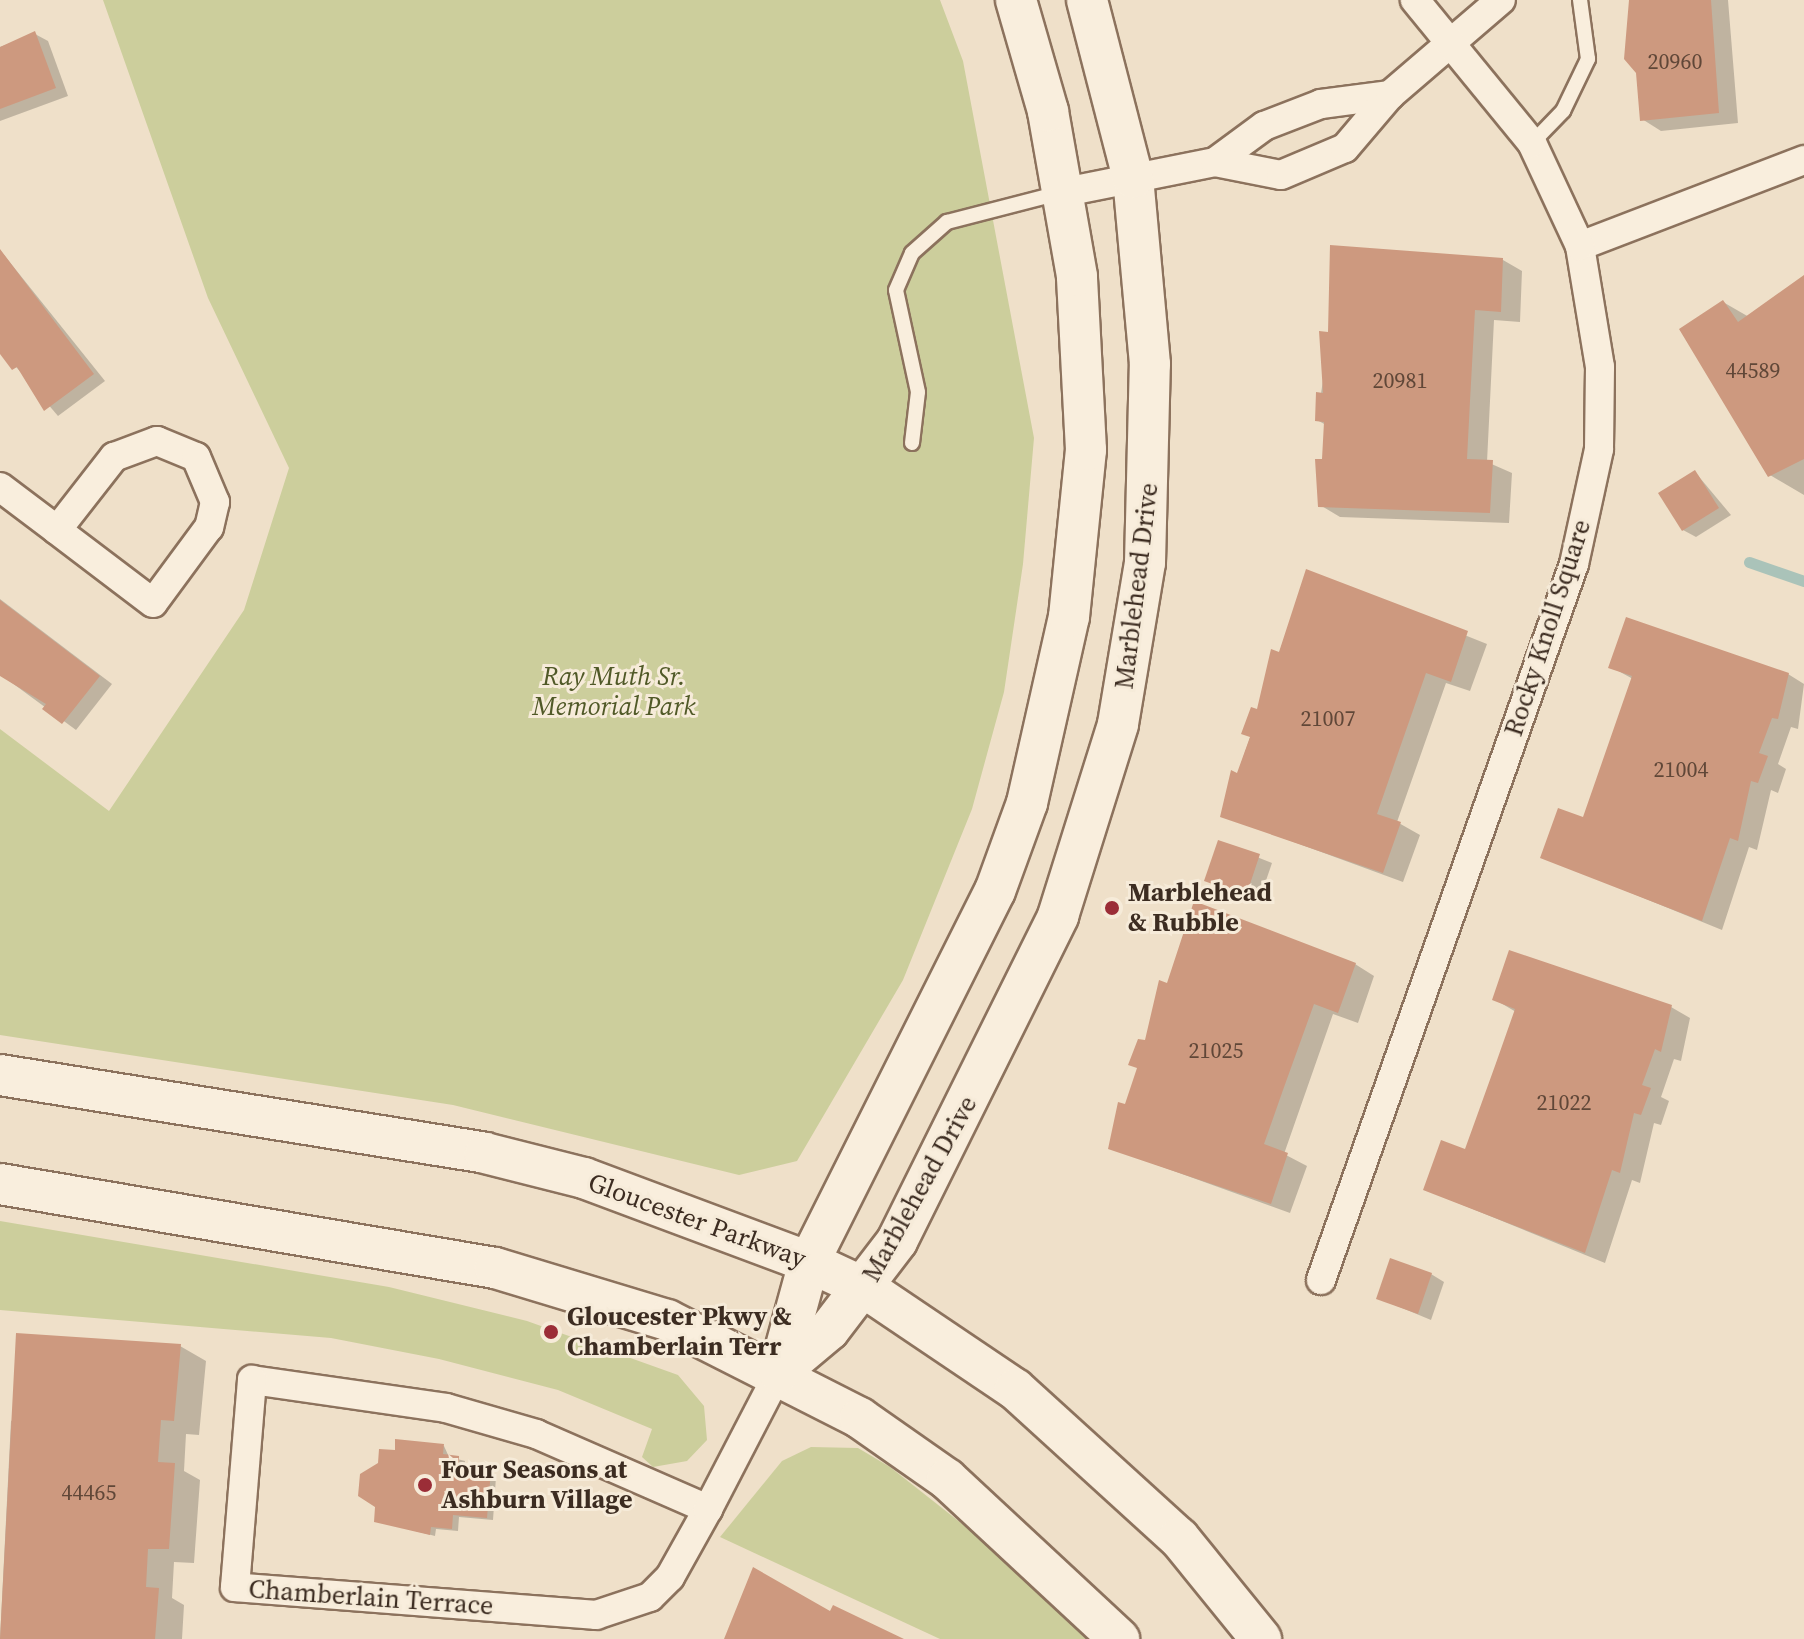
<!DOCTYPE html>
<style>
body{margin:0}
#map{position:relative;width:1804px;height:1639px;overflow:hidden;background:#efe0c9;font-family:"Source Serif 4",serif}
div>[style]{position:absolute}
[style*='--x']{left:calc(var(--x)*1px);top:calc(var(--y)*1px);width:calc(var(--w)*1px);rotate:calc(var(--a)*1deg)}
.green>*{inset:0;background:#ccce9c}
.shadow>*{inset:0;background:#0003}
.stream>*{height:11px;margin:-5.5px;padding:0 5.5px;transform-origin:5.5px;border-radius:5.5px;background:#aac3b9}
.building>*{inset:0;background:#cd997f}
.roads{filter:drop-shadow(2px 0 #8c725d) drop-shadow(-2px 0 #8c725d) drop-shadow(0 2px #8c725d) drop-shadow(0 -2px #8c725d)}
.lane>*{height:14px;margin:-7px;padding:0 7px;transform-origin:7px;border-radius:7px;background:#f9eedd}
.street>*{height:28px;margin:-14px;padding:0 14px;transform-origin:14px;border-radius:14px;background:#f9eedd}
.secondary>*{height:40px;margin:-20px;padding:0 20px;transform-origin:20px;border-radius:20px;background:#f9eedd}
.dots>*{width:22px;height:22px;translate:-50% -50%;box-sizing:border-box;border:4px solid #f6ebd9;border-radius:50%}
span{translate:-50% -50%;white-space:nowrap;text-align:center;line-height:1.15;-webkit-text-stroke:6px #f6ebd9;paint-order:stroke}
.number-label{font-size:22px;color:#604738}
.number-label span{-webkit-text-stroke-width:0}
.street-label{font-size:26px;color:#3c2c21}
.park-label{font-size:26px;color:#505927;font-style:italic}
.poi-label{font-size:26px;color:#3c2c21;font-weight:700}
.left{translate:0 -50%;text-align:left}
</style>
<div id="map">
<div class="green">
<i style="clip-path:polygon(103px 0,940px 0,963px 61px,1034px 438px,1023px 564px,1004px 692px,972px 809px,903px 980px,797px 1161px,739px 1175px,453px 1105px,0 1035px,0 729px,109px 811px,244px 610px,289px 468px,208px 298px)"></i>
<i style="clip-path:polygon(0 1221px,389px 1287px,527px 1321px,678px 1375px,704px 1406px,707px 1440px,687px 1461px,653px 1467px,642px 1457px,652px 1429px,558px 1390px,439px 1359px,331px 1338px,0 1310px)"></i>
<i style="clip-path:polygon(811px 1447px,858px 1448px,890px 1467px,1027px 1575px,1089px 1639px,940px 1639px,720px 1537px,782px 1461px)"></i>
</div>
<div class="shadow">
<i style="clip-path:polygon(1631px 0,1728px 0,1738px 123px,1661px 131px,1642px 119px,1638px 72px,1626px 58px)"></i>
<i style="clip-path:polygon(35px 34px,48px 41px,68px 96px,0 121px,0 47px)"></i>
<i style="clip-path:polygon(0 250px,105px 381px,58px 416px,0 348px)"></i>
<i style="clip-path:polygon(1503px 260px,1522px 271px,1520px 322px,1494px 320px,1487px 462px,1512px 473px,1509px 523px,1340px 517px,1320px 505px,1326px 425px,1317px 420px,1330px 334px)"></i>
<i style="clip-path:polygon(1804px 281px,1804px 495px,1770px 475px,1723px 302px,1749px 317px)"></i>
<i style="clip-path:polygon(1695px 472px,1731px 515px,1696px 537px,1683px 530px)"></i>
<i style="clip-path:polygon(1307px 572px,1487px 644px,1470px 691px,1446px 683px,1397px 822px,1420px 835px,1403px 882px,1223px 816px)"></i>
<i style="clip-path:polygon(0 599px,112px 684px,76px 730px,0 674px)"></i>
<i style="clip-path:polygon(1611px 667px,1788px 674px,1804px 684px,1798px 729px,1791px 727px,1778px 764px,1786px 769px,1778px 793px,1771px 790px,1757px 850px,1749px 847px,1722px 930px,1543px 857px,1584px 819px,1633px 679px)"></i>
<i style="clip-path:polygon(1219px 842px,1272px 863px,1259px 901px,1206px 880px)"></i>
<i style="clip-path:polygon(1355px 964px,1374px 976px,1358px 1023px,1333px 1014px,1284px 1154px,1307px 1166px,1290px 1213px,1110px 1148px,1168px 986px)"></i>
<i style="clip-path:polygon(1494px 999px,1671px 1007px,1690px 1018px,1681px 1061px,1674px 1059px,1661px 1097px,1669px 1101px,1661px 1125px,1654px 1123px,1640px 1183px,1632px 1180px,1605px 1263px,1426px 1190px,1467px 1152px,1516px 1012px)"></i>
<i style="clip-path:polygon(1431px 1274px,1444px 1282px,1431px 1320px,1378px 1298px)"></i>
<i style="clip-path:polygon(180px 1346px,206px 1361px,199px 1435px,186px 1434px,184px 1471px,200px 1480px,194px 1563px,174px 1562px,172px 1598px,184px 1605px,182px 1639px,0 1639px,11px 1421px)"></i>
<i style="clip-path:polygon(444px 1446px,449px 1457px,465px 1461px,464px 1471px,496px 1477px,493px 1520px,459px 1517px,458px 1531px,436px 1529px,435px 1536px,376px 1521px,396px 1452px)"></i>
</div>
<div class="stream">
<i style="--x:1749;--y:562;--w:58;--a:19.1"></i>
</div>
<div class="building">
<i style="clip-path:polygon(1629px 0,1711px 0,1719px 113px,1640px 121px,1636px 73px,1624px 59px)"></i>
<i style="clip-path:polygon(35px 31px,56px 88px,0 109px,0 47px)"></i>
<i style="clip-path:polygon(1330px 245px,1503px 258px,1501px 312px,1475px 310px,1470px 401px,1467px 459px,1493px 460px,1490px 513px,1318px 507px,1315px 459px,1322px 459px,1324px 422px,1315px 421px,1316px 392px,1323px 393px,1319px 331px,1328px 332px)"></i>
<i style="clip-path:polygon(0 249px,94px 374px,44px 411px,17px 367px,12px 370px,0 354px)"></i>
<i style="clip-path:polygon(1804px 275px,1804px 459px,1768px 477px,1679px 329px,1723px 300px,1738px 322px)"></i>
<i style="clip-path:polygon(1695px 470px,1719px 508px,1682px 531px,1658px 493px)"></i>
<i style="clip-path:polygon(1306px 569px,1468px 631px,1451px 682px,1426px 673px,1396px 759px,1377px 814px,1401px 822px,1383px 873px,1220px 817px,1231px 770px,1237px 773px,1250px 737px,1241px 734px,1251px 707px,1257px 709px,1271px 649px,1279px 652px)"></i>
<i style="clip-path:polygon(0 600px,100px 676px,62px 724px,42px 709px,46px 704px,0 676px)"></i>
<i style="clip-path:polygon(1626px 617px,1789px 673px,1778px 719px,1772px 718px,1759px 753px,1768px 756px,1758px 783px,1751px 781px,1738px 841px,1730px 838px,1702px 921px,1540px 858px,1558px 808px,1583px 817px,1632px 676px,1608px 668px)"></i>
<i style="clip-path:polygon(1218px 840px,1260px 854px,1246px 896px,1204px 881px)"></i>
<i style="clip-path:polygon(1194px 901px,1356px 963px,1338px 1013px,1314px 1004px,1283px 1090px,1264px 1144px,1288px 1153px,1271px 1204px,1108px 1149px,1118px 1102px,1125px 1104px,1137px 1068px,1128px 1065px,1138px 1039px,1145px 1040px,1159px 980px,1167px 983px)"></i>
<i style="clip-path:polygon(1509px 950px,1672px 1005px,1661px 1052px,1655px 1049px,1642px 1085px,1651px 1088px,1641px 1115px,1634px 1113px,1620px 1173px,1612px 1170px,1585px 1253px,1423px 1190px,1441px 1140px,1465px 1149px,1496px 1063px,1515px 1009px,1492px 1000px)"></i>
<i style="clip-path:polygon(1390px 1258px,1432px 1273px,1418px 1314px,1376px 1299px)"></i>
<i style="clip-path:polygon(16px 1333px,181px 1344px,174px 1421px,161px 1420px,158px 1462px,175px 1463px,169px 1549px,148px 1549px,146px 1587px,159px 1588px,155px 1639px,0 1639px)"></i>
<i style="clip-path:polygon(395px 1439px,444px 1444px,443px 1454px,459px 1456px,459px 1469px,491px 1471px,487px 1518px,453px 1515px,452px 1529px,431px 1527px,430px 1535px,374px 1522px,375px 1507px,358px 1496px,360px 1474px,378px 1463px,379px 1449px,395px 1450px)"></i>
<i style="clip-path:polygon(753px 1567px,830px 1611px,833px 1605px,904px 1639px,724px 1639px)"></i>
</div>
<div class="roads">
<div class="lane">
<i style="--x:1532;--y:143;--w:45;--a:-45.9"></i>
<i style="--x:1563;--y:111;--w:58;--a:-64.3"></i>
<i style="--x:1588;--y:59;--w:60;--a:-97.7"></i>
<i style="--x:912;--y:443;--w:51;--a:-83.3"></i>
<i style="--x:918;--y:392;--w:104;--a:-102.2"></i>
<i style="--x:896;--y:290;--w:40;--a:-66.6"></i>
<i style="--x:912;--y:253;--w:47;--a:-41.5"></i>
<i style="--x:947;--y:222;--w:116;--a:-14.5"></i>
</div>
<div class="street">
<i style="--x:1215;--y:162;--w:61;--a:-36.3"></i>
<i style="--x:1264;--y:126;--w:61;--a:-21.1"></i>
<i style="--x:1321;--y:104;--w:70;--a:-7.4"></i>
<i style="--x:1065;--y:192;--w:153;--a:-11.3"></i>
<i style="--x:1215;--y:162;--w:67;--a:11.1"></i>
<i style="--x:1281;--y:175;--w:69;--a:-22.9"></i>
<i style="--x:1345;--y:148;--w:70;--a:-49.7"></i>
<i style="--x:1390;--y:95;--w:146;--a:-40.6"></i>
<i style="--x:1580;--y:246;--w:240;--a:-21"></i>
<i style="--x:157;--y:441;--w:42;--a:22.3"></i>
<i style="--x:196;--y:457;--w:49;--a:67.1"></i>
<i style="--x:215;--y:502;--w:26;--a:103"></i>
<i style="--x:209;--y:527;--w:94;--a:126.4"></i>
<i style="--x:153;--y:603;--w:121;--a:-142.8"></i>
<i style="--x:57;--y:530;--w:93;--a:-52"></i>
<i style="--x:114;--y:457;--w:46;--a:-20.4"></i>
<i style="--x:0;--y:487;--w:71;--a:37"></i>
<i style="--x:1321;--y:1280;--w:759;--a:-70.54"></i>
<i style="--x:1574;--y:564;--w:118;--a:-77.7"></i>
<i style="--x:1599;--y:449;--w:82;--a:-89.3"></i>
<i style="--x:1600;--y:367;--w:123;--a:-99.4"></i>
<i style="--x:1580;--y:246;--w:114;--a:-115"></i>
<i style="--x:1532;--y:143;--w:185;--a:-129.3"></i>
<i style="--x:252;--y:1380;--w:196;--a:8.2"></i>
<i style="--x:446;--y:1408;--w:94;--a:16.1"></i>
<i style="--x:536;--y:1434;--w:188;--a:23.6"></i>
<i style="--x:708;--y:1509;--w:78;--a:119.2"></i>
<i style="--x:670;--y:1577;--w:28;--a:135"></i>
<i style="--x:650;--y:1597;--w:57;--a:161.6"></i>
<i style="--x:596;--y:1615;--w:362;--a:-175.6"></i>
<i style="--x:235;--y:1587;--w:208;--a:-85.3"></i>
<i style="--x:708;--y:1509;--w:154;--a:-62.6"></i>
</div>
<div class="secondary">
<i style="--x:0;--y:1075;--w:491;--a:9.1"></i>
<i style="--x:485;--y:1153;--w:102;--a:14.2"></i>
<i style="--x:584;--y:1178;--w:240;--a:20.5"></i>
<i style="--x:809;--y:1262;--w:62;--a:24.9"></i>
<i style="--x:865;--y:1288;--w:181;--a:34"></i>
<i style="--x:1015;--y:1389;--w:222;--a:42.3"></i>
<i style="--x:1179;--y:1538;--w:130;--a:50.9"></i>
<i style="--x:0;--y:1184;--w:502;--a:9.63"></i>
<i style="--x:495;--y:1268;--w:180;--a:16.8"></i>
<i style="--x:667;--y:1320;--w:216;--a:26.9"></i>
<i style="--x:860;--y:1418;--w:106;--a:35"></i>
<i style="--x:947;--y:1479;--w:235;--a:42.9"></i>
<i style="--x:779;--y:1372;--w:65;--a:-40"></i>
<i style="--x:829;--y:1330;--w:112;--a:-52.6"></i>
<i style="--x:897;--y:1241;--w:363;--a:-63.6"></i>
<i style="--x:1058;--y:916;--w:201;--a:-72.6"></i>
<i style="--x:1118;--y:724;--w:163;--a:-80.5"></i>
<i style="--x:1145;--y:563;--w:199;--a:-88.6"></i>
<i style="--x:1150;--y:364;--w:187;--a:-95.2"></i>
<i style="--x:1133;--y:178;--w:184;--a:-104.5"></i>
<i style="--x:779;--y:1372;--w:114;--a:-74.7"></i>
<i style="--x:809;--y:1262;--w:415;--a:-63.4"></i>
<i style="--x:995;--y:891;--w:94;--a:-70"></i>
<i style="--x:1027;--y:803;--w:191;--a:-77.3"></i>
<i style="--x:1069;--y:617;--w:168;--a:-84.2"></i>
<i style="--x:1086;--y:450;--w:174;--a:-93"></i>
<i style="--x:1077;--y:276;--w:168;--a:-100"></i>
<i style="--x:1048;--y:111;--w:116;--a:-106.1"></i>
</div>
</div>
<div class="dots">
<i style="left:1112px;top:908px;background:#9b2d37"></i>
<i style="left:551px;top:1332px;background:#9b2d37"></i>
<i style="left:425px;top:1485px;background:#9b2d37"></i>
</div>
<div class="number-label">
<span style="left:1675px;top:62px">20960</span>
<span style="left:1753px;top:371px">44589</span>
<span style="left:1400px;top:381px">20981</span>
<span style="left:1328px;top:719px">21007</span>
<span style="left:1681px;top:770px">21004</span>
<span style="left:1216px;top:1051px">21025</span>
<span style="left:1564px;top:1103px">21022</span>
<span style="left:89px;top:1493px">44465</span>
</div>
<div class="street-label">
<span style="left:1137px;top:586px;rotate:-83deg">Marblehead Drive</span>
<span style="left:1548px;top:628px;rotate:-72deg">Rocky Knoll Square</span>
<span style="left:920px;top:1189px;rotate:-61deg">Marblehead Drive</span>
<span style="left:697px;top:1221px;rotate:20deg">Gloucester Parkway</span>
<span style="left:371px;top:1598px;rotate:4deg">Chamberlain Terrace</span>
</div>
<div class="park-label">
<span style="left:614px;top:692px">Ray Muth Sr.<br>Memorial Park</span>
</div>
<div class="poi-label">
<span class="left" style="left:1128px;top:908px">Marblehead<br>&amp; Rubble</span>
<span class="left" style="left:567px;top:1332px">Gloucester Pkwy &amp;<br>Chamberlain Terr</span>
<span class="left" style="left:441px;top:1485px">Four Seasons at<br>Ashburn Village</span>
</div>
</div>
